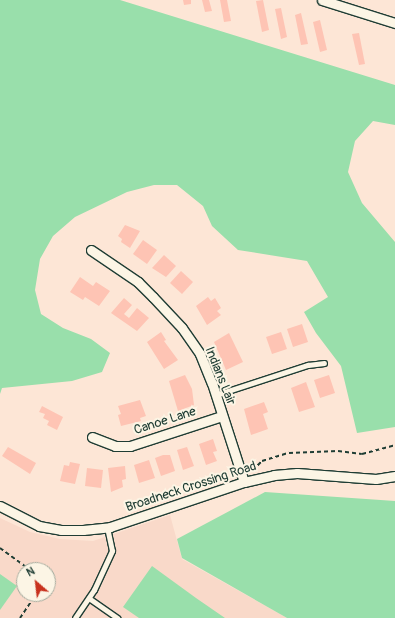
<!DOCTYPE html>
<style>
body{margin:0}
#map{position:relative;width:395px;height:618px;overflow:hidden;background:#fde6d6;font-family:Pangolin,sans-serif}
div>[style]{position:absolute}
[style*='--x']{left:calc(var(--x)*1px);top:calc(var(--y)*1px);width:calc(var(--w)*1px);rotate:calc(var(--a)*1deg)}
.built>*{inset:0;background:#f9d9c9}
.green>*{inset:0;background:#99dfab}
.building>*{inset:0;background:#fec4b4}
.path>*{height:2px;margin-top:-1px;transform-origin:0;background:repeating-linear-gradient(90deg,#1f3d34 0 4px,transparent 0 7px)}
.roads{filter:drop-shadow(1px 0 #1f3d34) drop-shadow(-1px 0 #1f3d34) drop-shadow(0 1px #1f3d34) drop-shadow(0 -1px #1f3d34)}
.lane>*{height:4.5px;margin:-2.25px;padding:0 2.25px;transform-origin:2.25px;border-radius:2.25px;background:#fcf5e5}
.street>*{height:9px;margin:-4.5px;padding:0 4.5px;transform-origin:4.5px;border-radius:4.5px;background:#fcf5e5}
span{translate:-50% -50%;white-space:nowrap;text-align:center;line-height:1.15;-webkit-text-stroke:4px #fcf5e5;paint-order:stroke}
.street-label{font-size:13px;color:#1f3d34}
.north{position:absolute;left:16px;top:562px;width:40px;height:40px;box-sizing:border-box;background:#fcf5e5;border:1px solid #a4ab9e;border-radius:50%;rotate:332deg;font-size:11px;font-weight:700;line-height:16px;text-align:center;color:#1f3d34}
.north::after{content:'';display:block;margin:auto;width:14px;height:18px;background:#c8321e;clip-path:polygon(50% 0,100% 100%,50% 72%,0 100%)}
</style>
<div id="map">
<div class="built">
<i style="clip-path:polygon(evenodd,170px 515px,182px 559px,287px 618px,0 618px,0 518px,30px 532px,60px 539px,93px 541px,170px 515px,24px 570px,48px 570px,48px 594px,24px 594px,24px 570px)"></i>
</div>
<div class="green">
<i style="clip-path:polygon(0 0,120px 0,395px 85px,395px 125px,373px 121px,355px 141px,348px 172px,362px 203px,395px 242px,395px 427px,357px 433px,341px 366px,316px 333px,304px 312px,328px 297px,307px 261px,238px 250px,212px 226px,203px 206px,177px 185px,154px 185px,127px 192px,75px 217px,53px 236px,40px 259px,35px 290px,41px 314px,63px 328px,91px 339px,110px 353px,102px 372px,72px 381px,2px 388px,0 394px)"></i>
<i style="clip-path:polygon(265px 492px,395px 501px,395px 618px,287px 618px,182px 558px,177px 539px)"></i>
<i style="clip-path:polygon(152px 566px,196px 598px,225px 618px,139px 618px,123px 607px)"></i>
<i style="clip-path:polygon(0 574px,17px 586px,0 610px)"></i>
</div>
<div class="building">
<i style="clip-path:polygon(183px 0,191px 0,191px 4px,184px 5px)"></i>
<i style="clip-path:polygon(202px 0,209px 0,212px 11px,205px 12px)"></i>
<i style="clip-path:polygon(220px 0,227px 0,231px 21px,224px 22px)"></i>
<i style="clip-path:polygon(263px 0,269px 30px,262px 32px,256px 1px)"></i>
<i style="clip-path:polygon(281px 8px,287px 37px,281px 39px,275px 9px)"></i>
<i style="clip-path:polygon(301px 13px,308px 44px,301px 45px,295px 15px)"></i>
<i style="clip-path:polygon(320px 20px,327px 50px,320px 52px,313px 22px)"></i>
<i style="clip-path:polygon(359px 33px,365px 64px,359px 65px,352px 34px)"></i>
<i style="clip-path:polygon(125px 225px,140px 231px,130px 248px,121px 242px,122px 239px,118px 236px)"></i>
<i style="clip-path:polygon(143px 240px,157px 250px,147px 264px,133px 254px)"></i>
<i style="clip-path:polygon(164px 255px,176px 266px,166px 277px,152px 268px)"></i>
<i style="clip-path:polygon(181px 271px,193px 282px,182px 294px,170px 283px)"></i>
<i style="clip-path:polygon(80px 277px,93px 286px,96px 282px,110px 291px,99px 306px,85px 297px,83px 300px,70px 292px)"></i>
<i style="clip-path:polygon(208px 297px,211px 301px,215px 298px,221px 308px,217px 311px,221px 315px,207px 325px,196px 306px)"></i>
<i style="clip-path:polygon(124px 298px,132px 305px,124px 314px,129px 318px,137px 308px,149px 318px,137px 331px,111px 313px)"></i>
<i style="clip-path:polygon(302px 324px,308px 342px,293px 347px,287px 329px)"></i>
<i style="clip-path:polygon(161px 332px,166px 340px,164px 341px,178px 360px,164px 369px,147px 342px)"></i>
<i style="clip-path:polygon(281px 332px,287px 349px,272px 354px,266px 337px)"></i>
<i style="clip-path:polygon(229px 333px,243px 362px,226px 370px,214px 342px)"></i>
<i style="clip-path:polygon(185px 375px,192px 389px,194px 405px,178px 411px,169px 381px)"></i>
<i style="clip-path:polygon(329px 375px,335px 393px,320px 398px,314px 380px)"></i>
<i style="clip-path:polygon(306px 382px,315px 407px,299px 412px,291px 388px)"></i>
<i style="clip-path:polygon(140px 400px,146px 416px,140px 418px,141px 421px,121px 426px,118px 415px,121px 414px,118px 406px)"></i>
<i style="clip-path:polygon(264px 402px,268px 412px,263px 414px,268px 429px,251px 435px,244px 409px)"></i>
<i style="clip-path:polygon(42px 406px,63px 417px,57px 430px,47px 425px,49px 421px,43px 418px,45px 414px,39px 412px)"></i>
<i style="clip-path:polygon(213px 439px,217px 451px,213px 452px,217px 461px,206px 465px,199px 444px)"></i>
<i style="clip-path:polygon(8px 447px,36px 463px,30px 474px,2px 456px)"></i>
<i style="clip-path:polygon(187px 447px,194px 466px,183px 470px,177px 450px)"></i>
<i style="clip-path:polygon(163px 455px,170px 455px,175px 471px,161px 476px,155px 458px)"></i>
<i style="clip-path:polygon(149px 460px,155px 478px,139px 483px,134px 465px)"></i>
<i style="clip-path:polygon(70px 462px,80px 464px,75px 484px,60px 481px,64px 465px,69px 466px)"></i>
<i style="clip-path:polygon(125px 466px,126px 479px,122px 480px,123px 487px,111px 492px,108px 468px)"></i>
<i style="clip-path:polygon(87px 468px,103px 470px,101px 488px,85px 486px)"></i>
</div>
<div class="path">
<i style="--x:253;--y:470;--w:13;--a:-45"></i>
<i style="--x:262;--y:461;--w:28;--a:-17"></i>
<i style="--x:289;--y:453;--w:49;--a:-2.3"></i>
<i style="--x:338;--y:451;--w:24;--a:7"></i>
<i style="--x:362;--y:454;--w:34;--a:-15"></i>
<i style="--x:0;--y:548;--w:37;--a:36"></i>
<i style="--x:20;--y:618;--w:29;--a:-56"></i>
</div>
<div class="roads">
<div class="lane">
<i style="--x:216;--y:395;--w:97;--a:-18.1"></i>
<i style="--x:308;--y:365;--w:16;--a:-7"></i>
<i style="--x:89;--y:598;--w:35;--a:35"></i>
<i style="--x:75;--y:618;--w:34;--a:-56"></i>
<i style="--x:94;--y:590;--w:43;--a:-65.2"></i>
<i style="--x:112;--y:551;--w:25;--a:-102"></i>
</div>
<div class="street">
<i style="--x:322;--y:0;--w:77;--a:17.5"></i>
<i style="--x:91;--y:250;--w:57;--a:34.2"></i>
<i style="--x:138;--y:282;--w:21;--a:45"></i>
<i style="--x:153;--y:297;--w:42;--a:46.9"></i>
<i style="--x:182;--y:328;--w:32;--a:55"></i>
<i style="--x:200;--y:354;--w:31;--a:68"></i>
<i style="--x:212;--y:383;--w:104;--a:72.1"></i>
<i style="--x:92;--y:437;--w:25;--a:21"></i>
<i style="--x:115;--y:446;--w:15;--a:0"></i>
<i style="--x:130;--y:446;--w:97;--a:-18.1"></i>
<i style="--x:0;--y:506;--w:44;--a:27.1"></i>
<i style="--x:39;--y:526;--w:22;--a:10"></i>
<i style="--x:61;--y:530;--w:22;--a:0"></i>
<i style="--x:83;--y:530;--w:27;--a:-6"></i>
<i style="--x:110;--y:527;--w:141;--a:-18.6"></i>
<i style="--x:244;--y:482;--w:31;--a:-13"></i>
<i style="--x:274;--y:475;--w:23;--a:-5"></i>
<i style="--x:297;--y:473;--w:79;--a:4.3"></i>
<i style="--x:376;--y:479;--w:19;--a:-9"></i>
</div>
</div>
<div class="street-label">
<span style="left:220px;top:376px;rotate:68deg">Indians Lair</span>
<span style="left:165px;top:421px;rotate:-18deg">Canoe Lane</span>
<span style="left:191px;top:487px;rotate:-18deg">Broadneck Crossing Road</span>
</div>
<div class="north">N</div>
</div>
